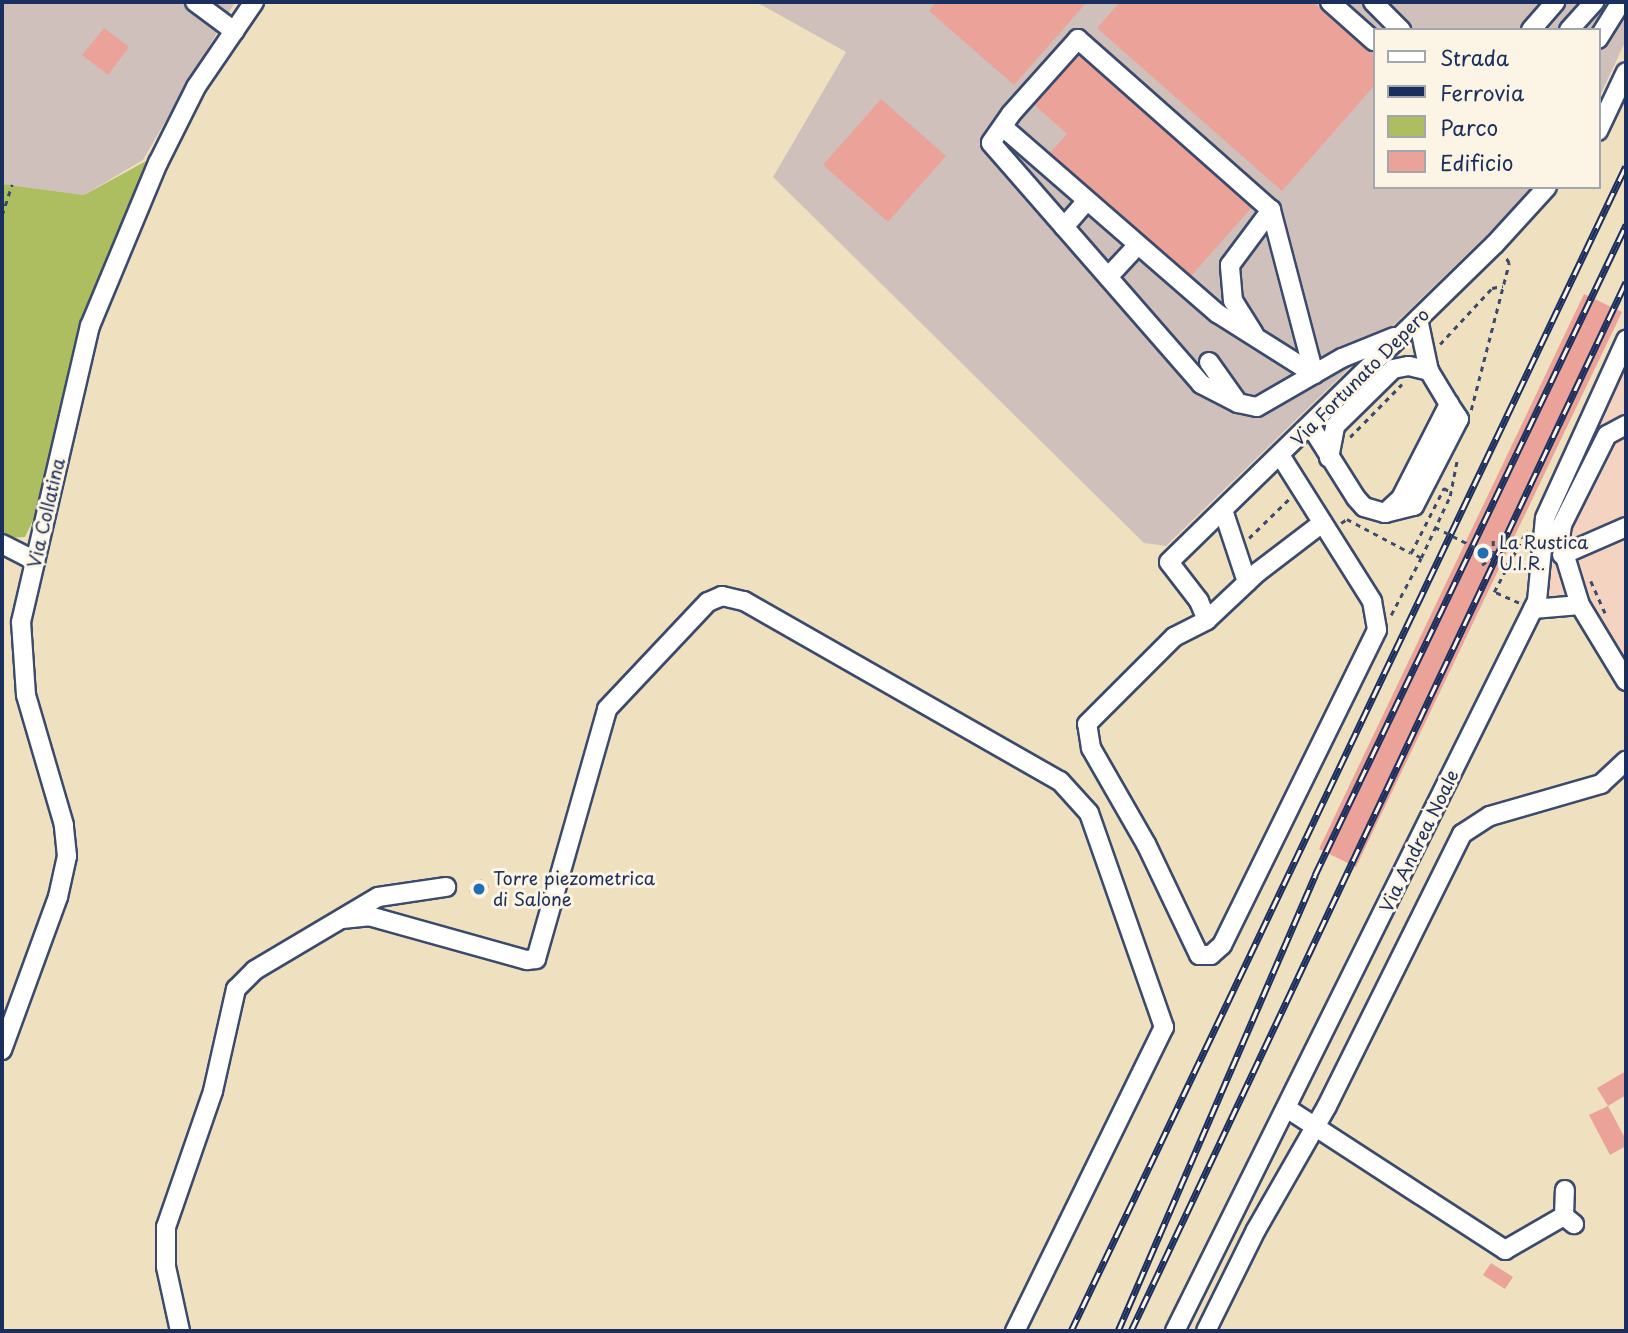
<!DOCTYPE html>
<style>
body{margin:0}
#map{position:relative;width:1628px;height:1333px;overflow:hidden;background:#efe1c0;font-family:"Playpen Sans",sans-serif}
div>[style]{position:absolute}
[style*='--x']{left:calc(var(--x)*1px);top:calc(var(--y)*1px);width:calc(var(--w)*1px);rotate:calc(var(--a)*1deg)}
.built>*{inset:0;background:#f4d3c1}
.industrial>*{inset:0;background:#d0c0bc}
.green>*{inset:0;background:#adbe61}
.building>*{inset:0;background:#eba299}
.path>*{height:2.5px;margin-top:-1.25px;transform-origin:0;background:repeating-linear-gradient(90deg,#3b4a6d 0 5px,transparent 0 10px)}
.roads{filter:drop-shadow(2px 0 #3b4a6d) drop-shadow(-2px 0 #3b4a6d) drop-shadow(0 2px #3b4a6d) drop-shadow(0 -2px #3b4a6d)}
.minor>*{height:18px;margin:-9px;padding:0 9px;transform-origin:9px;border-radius:9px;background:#fff}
.rail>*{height:7px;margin-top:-3.5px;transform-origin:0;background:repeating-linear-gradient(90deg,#fcf5e5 0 13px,#1b2f5e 0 26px);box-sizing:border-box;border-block:2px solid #1b2f5e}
.path-bridge>*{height:2.5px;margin-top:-1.25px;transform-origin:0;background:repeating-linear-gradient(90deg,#3b4a6d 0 5px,transparent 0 10px)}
.dots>*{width:19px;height:19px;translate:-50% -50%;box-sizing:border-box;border:4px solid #fcf5e5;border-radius:50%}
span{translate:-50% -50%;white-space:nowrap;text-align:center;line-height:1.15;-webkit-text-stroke:6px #fcf5e5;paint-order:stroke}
.street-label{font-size:18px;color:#1b2f5e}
.poi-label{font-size:18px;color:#1b2f5e}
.left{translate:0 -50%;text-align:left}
.frame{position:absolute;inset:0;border:4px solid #1b2f5e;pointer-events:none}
.legend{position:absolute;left:1373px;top:28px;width:228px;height:161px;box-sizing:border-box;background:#fcf5e5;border:2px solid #a2a6af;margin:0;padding:9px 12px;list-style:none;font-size:21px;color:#1b2f5e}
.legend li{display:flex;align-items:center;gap:14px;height:35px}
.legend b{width:35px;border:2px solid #a2a6af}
</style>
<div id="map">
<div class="built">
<i style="clip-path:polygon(1626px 361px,1626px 658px,1580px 605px,1533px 609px,1540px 536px,1614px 367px)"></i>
</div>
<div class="industrial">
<i style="clip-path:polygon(2px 2px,235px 2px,143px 160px,84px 195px,2px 184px)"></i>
<i style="clip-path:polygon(756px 2px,1626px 2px,1626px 40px,1598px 100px,1598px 30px,1374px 30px,1374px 187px,1536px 187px,1166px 546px,1144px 543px,773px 177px,846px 52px)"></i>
</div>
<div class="green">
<i style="clip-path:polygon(146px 161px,83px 330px,44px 497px,25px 537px,6px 538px,2px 535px,2px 184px,84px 195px)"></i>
</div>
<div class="building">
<i style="clip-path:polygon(936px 2px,1087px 2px,1014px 85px,929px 11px)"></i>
<i style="clip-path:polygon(1120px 2px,1313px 2px,1374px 56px,1374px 86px,1282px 191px,1097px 28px)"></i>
<i style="clip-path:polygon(104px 28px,129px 47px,108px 75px,82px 55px)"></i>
<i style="clip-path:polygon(1079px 48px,1255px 204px,1190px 277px,1050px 153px,1067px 134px,1031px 102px)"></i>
<i style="clip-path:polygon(881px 99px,946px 156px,888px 222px,823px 165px)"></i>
<i style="clip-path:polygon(1584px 294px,1622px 312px,1356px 867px,1319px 849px)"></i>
<i style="clip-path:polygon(481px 879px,489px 886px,487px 895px,476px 898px,469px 892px,472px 882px)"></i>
<i style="clip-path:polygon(1626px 1071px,1626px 1095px,1608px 1106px,1597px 1088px)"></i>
<i style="clip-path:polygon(1608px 1106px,1626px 1140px,1626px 1146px,1610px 1155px,1589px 1115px)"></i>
<i style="clip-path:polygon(1491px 1263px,1513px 1277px,1505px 1289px,1483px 1275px)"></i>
</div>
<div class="path">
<i style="--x:2;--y:215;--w:32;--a:-72"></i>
<i style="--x:1440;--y:344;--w:76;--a:-47.1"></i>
<i style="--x:1492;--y:288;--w:11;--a:-10"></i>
<i style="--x:1471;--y:410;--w:152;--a:-75.5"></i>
<i style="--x:1509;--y:263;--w:9;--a:-122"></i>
<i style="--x:1350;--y:437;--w:74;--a:-45.5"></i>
<i style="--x:1341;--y:523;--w:7;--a:-34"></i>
<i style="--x:1347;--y:519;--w:72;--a:28"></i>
<i style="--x:1249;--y:538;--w:56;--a:-44.3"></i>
<i style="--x:1421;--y:558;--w:68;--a:-64.9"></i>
<i style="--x:1450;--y:496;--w:37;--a:-79"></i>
<i style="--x:1482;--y:565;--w:14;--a:-39"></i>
<i style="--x:1493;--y:556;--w:19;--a:-90"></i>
<i style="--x:1591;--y:581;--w:35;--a:66"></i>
<i style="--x:1519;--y:603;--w:27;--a:-156"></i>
<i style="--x:1494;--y:592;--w:70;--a:-62"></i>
<i style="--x:1391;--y:615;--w:64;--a:-62.2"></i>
<i style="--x:1421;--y:558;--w:11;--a:-153"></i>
<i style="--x:1411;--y:553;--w:73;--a:-63.1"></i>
<i style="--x:1444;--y:488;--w:6;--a:31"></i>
</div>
<div class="roads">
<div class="minor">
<i style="--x:195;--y:2;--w:49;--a:36.6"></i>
<i style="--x:1330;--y:2;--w:59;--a:41.6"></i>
<i style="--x:1373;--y:2;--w:40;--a:45"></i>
<i style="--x:1531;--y:30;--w:37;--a:-49"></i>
<i style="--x:1569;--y:30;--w:38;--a:-48"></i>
<i style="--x:1598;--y:39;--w:44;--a:-58.1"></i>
<i style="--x:1003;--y:127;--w:284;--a:41"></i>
<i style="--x:1217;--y:313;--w:115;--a:32.2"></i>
<i style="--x:1314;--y:374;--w:170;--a:-104.7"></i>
<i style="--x:1271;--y:210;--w:258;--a:-138.5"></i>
<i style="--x:1078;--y:39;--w:101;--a:131.8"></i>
<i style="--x:1011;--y:114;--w:35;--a:125"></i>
<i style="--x:991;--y:143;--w:320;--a:48.9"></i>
<i style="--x:1201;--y:384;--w:42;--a:27.2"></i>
<i style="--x:1598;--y:131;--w:65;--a:-64.6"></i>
<i style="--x:1064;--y:227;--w:30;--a:-49"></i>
<i style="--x:1108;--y:277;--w:38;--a:-47"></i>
<i style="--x:1254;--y:334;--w:39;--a:-122"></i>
<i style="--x:1233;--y:301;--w:36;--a:-95"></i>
<i style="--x:1230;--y:265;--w:69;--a:-53.3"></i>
<i style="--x:1209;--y:362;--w:50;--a:54.7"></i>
<i style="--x:1238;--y:403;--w:19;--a:12"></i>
<i style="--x:1257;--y:407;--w:98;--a:-30"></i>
<i style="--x:1342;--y:358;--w:56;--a:-22"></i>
<i style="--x:1310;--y:425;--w:86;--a:57.8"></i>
<i style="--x:1356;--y:498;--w:12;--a:48"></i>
<i style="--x:1364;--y:507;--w:22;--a:16"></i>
<i style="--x:1385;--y:513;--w:22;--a:-43"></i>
<i style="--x:1401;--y:498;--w:106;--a:-62.9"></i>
<i style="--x:1449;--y:404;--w:39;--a:-121"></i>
<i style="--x:1429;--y:371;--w:53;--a:-101.9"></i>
<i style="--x:1626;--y:425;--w:21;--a:152"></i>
<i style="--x:1607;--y:435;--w:101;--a:116.6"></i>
<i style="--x:1562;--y:525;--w:15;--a:98"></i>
<i style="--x:1560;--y:540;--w:68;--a:72.9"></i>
<i style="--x:1580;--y:605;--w:89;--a:58.8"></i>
<i style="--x:1280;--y:455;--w:173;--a:57.8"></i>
<i style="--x:1372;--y:601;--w:29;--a:80"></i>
<i style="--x:1377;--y:630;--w:351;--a:116.2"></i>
<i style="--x:1222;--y:945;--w:15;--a:138"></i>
<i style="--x:1211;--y:955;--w:12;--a:180"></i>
<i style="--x:1199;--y:955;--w:123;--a:-115.5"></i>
<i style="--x:1146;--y:844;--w:111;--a:-119.8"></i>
<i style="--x:1091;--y:748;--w:24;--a:-99"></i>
<i style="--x:1087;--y:724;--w:123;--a:-45"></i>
<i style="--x:1174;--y:637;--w:37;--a:-27"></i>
<i style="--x:1207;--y:620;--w:70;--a:-43.3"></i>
<i style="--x:1258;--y:572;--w:81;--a:-37.4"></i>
<i style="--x:1329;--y:458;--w:33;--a:-79"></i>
<i style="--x:1335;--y:426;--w:81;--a:-44.5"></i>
<i style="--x:1393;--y:369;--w:16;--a:-11"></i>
<i style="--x:1409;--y:366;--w:21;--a:14"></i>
<i style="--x:1223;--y:510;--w:76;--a:71.6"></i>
<i style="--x:1385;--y:513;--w:30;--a:-14"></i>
<i style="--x:1414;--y:506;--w:98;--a:-62.7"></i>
<i style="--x:1459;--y:419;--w:18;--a:-124"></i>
<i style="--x:2;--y:544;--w:37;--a:27"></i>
<i style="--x:1562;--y:555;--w:70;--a:-23.6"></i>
<i style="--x:1533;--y:609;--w:47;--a:-4.9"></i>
<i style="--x:1207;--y:620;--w:21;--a:-113"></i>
<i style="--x:1199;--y:601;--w:49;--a:-127.6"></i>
<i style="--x:1169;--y:562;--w:455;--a:-44.3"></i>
<i style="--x:1495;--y:244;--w:77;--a:-47.6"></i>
<i style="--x:342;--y:919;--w:27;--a:-6"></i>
<i style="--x:369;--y:916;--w:164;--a:15.6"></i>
<i style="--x:527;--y:960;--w:9;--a:-6"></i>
<i style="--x:536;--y:959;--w:260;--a:-74.1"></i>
<i style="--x:607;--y:709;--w:147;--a:-46.7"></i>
<i style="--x:708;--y:602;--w:15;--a:-23"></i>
<i style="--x:722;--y:596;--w:23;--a:13"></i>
<i style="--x:744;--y:601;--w:364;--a:29.7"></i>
<i style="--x:1060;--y:781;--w:43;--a:47.8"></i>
<i style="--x:1089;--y:813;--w:227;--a:70.7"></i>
<i style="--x:1164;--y:1027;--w:339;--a:116.1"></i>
<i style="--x:2;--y:1050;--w:163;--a:-69.9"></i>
<i style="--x:58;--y:897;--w:42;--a:-77.6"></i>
<i style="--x:67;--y:856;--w:31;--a:-96"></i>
<i style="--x:64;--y:825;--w:135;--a:-106.3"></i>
<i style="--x:26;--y:695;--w:73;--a:-93.9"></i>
<i style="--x:21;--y:622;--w:304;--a:-76.9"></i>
<i style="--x:90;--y:326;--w:177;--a:-67.4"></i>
<i style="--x:158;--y:163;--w:85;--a:-63.4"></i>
<i style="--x:196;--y:87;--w:103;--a:-55.7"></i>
<i style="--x:1288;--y:1109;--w:259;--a:33"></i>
<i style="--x:1505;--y:1250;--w:68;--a:-30"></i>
<i style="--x:1564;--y:1216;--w:13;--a:39"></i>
<i style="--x:1564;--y:1216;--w:26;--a:-88"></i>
<i style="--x:180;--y:1331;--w:66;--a:-102.3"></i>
<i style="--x:166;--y:1267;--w:40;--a:-90"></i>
<i style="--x:166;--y:1227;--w:144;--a:-70.9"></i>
<i style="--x:213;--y:1091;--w:105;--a:-77.3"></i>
<i style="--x:236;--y:989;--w:27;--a:-45"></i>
<i style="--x:255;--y:970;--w:143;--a:-30.7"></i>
<i style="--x:378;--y:897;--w:69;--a:-8.4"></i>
<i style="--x:1175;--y:1331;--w:815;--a:-63.62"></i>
<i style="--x:1537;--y:601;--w:83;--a:-84.5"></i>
<i style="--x:1545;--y:518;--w:196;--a:-65.5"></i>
<i style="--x:1206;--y:1331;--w:113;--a:-63.7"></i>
<i style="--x:1256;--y:1230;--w:143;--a:-60.2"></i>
<i style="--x:1327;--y:1106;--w:304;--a:-63.6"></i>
<i style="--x:1462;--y:834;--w:33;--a:-33"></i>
<i style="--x:1490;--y:816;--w:116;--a:-16.1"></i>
<i style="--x:1601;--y:784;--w:34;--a:-43"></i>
</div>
</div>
<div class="rail">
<i style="--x:1071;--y:1331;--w:1290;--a:-64.53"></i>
<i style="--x:1118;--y:1331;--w:497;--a:-66.6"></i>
<i style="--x:1315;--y:875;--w:721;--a:-64.43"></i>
<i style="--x:1131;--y:1331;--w:1160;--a:-64.74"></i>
</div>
<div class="path-bridge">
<i style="--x:1435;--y:527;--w:82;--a:26.9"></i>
</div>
<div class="dots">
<i style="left:1483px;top:553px;background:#1f6fb2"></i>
<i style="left:479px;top:889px;background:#1f6fb2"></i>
</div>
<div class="street-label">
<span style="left:1360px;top:377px;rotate:-45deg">Via Fortunato Depero</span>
<span style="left:46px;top:513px;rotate:-77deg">Via Collatina</span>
<span style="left:1419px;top:841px;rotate:-64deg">Via Andrea Noale</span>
</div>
<div class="poi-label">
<span class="left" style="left:1499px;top:553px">La Rustica<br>U.I.R.</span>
<span class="left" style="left:493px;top:889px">Torre piezometrica<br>di Salone</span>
</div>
<div class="frame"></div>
<ul class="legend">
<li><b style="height:9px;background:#fff"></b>Strada</li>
<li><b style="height:9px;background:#1b2f5e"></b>Ferrovia</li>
<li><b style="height:19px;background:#adbe61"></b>Parco</li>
<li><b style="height:19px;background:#eba299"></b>Edificio</li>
</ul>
</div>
